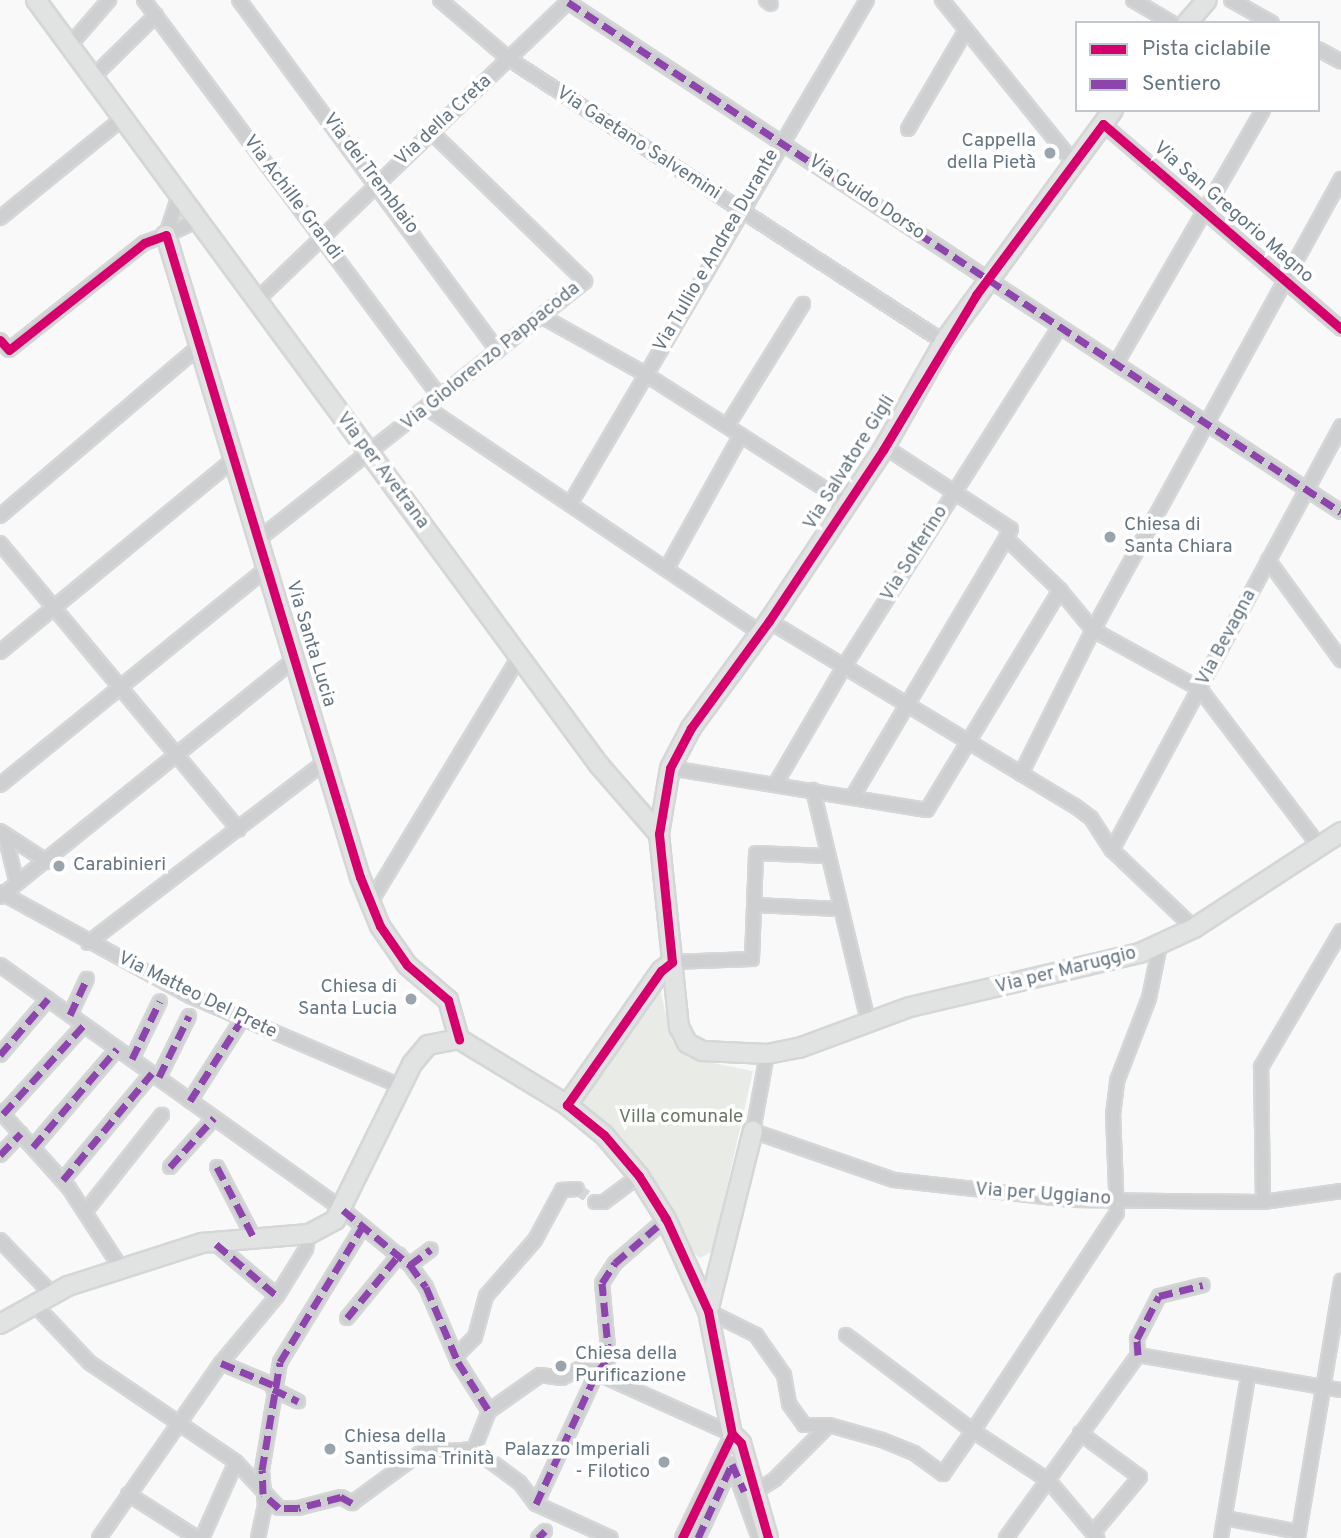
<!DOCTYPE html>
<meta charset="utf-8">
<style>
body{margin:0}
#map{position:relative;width:1341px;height:1538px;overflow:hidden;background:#f9f9f9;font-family:Overpass,sans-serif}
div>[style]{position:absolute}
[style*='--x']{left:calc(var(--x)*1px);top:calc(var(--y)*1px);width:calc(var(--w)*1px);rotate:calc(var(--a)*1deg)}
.green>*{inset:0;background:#e8ebe6}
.street-tunnel>*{height:12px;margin-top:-6px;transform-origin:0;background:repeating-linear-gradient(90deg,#d4d8dc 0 12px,transparent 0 18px)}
.roads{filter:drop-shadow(2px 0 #d5d6d7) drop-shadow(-2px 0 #d5d6d7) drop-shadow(0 2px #d5d6d7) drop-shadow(0 -2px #d5d6d7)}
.street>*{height:12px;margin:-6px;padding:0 6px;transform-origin:6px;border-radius:6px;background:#cecfd0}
.secondary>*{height:18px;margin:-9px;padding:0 9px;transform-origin:9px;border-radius:9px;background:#e1e2e2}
.quiet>*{height:7px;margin-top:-3.5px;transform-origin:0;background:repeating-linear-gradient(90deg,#8e44ad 0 14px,transparent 0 21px)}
.cycleway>*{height:9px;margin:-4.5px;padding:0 4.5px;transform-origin:4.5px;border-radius:4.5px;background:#d6006c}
.dots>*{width:19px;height:19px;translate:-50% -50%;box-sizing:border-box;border:4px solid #fff;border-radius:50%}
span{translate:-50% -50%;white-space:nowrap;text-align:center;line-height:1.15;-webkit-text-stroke:7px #fff;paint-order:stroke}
.street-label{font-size:19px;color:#657683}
.poi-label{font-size:19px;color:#657683}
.right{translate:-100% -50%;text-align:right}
.left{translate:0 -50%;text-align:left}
.park-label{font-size:19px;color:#687a64}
.legend{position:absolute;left:1075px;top:21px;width:245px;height:91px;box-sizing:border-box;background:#fff;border:2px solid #c1c8cd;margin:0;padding:9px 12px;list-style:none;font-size:21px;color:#657683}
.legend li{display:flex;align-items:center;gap:14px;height:35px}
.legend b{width:35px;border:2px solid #c1c8cd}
</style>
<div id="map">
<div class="green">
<i style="clip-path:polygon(660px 989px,672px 1041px,681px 1051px,703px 1061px,753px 1071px,714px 1244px,711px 1252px,700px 1258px,688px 1248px,652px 1182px,624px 1145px,580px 1101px)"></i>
</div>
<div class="street-tunnel">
<i style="--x:577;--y:1189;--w:22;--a:36"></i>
</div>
<div class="roads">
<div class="street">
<i style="--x:144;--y:0;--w:495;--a:53.3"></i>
<i style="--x:239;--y:0;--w:436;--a:53.6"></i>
<i style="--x:440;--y:0;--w:91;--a:40.5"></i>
<i style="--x:509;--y:59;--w:519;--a:33.05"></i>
<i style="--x:766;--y:0;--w:6;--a:39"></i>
<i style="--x:942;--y:0;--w:210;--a:51"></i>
<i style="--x:1133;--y:0;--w:45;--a:30.5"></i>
<i style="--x:1231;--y:0;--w:47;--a:29.3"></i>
<i style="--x:568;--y:2;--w:926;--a:33.42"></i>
<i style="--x:70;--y:45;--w:60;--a:-49.1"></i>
<i style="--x:1318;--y:49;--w:26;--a:29"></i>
<i style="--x:94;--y:76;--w:87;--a:-44.5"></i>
<i style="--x:1103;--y:124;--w:314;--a:40.7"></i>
<i style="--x:908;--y:129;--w:115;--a:-59.6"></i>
<i style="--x:179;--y:195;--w:42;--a:108"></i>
<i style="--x:166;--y:235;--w:35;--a:-25"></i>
<i style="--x:0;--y:218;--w:157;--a:-39.1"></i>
<i style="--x:257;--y:300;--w:434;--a:-43.8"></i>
<i style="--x:541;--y:316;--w:119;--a:29.1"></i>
<i style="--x:645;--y:374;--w:240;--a:32.6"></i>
<i style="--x:0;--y:340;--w:13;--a:48"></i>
<i style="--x:9;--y:350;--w:172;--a:-38.4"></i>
<i style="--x:144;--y:243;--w:23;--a:-20"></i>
<i style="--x:1117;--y:362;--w:291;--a:-59.9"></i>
<i style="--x:427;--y:408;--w:402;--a:34"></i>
<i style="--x:727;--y:426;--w:144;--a:-58.1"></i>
<i style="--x:885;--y:447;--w:150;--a:33.1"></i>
<i style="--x:1011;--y:529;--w:10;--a:119"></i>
<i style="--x:1006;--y:538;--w:75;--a:43.9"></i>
<i style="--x:570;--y:504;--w:585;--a:-59.49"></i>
<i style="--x:0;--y:516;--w:264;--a:-40.4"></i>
<i style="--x:260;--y:538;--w:414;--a:-38.3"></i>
<i style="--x:585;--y:281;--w:214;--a:-135.9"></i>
<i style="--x:0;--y:543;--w:373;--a:50.2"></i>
<i style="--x:1268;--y:560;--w:124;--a:53.9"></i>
<i style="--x:667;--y:568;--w:152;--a:-60.9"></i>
<i style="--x:769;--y:621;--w:358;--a:31.2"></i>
<i style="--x:1075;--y:806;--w:20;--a:37"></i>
<i style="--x:1091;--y:818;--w:38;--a:57"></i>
<i style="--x:1112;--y:850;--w:113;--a:43.6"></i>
<i style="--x:0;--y:652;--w:305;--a:-39.5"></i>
<i style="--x:670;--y:768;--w:260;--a:9.3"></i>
<i style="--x:927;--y:810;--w:257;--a:-58.8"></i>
<i style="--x:1060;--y:590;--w:52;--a:50.5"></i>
<i style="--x:1093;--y:630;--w:161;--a:116.6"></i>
<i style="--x:776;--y:783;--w:137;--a:-59.7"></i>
<i style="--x:845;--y:665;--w:399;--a:-57.6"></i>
<i style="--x:0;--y:785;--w:345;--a:-39.1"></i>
<i style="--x:813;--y:790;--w:236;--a:76.6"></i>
<i style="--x:853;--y:796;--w:300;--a:-59.3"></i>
<i style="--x:0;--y:831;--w:57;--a:32.9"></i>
<i style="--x:5;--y:835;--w:46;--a:76.3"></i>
<i style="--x:1320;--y:847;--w:198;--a:-127.2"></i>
<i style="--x:1200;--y:689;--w:122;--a:-151.1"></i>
<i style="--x:1093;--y:630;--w:515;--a:-61.19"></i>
<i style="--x:1112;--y:850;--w:482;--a:-61.6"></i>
<i style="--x:0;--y:892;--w:217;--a:28.7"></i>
<i style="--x:190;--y:996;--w:228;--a:23.2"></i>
<i style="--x:0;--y:897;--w:380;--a:-38.9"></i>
<i style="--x:370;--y:903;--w:290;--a:-58.8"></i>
<i style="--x:754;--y:905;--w:85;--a:2.7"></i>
<i style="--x:88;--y:943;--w:301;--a:-37.4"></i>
<i style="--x:672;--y:962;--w:80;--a:-2.1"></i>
<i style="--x:752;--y:959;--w:106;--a:-87.8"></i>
<i style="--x:756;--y:853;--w:70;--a:2.5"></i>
<i style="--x:0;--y:965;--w:422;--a:35.5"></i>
<i style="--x:343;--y:1210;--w:87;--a:39.4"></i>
<i style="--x:410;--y:1265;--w:27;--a:54"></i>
<i style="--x:426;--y:1287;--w:82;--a:66.9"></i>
<i style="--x:458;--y:1362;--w:58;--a:57.7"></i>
<i style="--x:70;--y:1015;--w:40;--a:-65"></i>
<i style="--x:767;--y:1054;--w:78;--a:100.3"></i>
<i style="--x:753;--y:1131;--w:149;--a:19.2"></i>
<i style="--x:894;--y:1180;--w:179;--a:6.4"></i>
<i style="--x:1072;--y:1200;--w:191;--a:0.6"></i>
<i style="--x:1263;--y:1202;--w:79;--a:-8"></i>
<i style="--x:0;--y:1055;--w:74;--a:-49.4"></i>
<i style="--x:132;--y:1059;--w:64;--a:-64.2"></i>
<i style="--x:159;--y:1077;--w:68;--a:-63.8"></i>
<i style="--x:190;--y:1101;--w:95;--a:-57.5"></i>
<i style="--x:0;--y:1111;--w:103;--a:48.1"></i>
<i style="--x:69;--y:1188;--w:95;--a:57"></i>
<i style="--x:3;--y:1114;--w:120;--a:-47.7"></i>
<i style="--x:33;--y:1147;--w:129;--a:-49.4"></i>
<i style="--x:0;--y:1155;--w:30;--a:-46"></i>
<i style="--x:170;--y:1167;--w:66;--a:-48.1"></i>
<i style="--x:217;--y:1167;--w:82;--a:62.5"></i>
<i style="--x:63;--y:1180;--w:139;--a:-50.2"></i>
<i style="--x:595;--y:1202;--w:9;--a:0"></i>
<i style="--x:604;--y:1202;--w:44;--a:-36.6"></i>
<i style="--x:1263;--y:1202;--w:135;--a:-90.8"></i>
<i style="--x:1261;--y:1067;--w:158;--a:-59.5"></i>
<i style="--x:85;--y:1212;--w:124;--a:-51.6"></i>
<i style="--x:0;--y:1240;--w:76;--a:46.1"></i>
<i style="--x:216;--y:1244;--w:80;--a:40.4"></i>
<i style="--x:410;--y:1265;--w:26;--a:-37"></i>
<i style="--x:35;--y:1305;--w:80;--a:46.5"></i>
<i style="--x:90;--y:1363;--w:176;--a:34.1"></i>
<i style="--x:236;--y:1462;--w:63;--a:46.9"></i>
<i style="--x:279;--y:1508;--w:19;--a:0"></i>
<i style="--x:298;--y:1508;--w:44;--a:-14.3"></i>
<i style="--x:341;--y:1497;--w:13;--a:29"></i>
<i style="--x:352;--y:1503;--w:97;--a:-36.2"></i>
<i style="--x:430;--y:1446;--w:21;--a:14"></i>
<i style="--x:450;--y:1451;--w:24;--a:-5"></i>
<i style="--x:474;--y:1449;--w:41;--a:-68.5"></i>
<i style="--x:708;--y:1311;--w:54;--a:26.6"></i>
<i style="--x:756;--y:1335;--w:49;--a:55"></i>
<i style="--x:784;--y:1375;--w:29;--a:80"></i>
<i style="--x:789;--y:1404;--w:26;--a:54"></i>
<i style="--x:804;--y:1425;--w:25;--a:0"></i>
<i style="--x:829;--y:1425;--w:55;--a:15.8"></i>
<i style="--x:882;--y:1440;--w:35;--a:22"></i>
<i style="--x:914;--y:1453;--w:36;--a:36"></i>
<i style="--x:943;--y:1474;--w:52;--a:-55.1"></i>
<i style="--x:973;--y:1431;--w:91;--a:33.3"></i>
<i style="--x:1049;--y:1481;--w:75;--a:49.9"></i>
<i style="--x:347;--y:1318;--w:82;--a:-50.5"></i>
<i style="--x:846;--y:1335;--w:159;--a:37.1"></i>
<i style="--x:973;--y:1431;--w:261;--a:-56.6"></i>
<i style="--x:1117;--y:1213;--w:98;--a:-92.3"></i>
<i style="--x:1113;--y:1115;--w:34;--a:-83"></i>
<i style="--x:1117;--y:1081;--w:89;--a:-68.9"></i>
<i style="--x:1149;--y:998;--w:54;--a:-78.3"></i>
<i style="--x:457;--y:1355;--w:25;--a:-45"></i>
<i style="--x:475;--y:1337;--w:42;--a:-75"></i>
<i style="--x:486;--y:1296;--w:74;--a:-48.8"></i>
<i style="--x:535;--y:1240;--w:57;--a:-61.6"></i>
<i style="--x:562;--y:1190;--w:15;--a:-4"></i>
<i style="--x:1138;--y:1355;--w:206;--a:9.8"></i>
<i style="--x:1138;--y:1355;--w:16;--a:-94"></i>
<i style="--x:1137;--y:1339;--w:48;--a:-62.9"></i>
<i style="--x:1159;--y:1296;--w:45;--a:-14"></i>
<i style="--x:221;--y:1363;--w:56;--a:22.9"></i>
<i style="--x:273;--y:1389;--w:28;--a:26"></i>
<i style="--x:489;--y:1411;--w:62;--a:-35.2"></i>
<i style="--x:540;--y:1375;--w:22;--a:8"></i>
<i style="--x:562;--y:1378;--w:24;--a:-28"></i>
<i style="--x:583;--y:1367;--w:163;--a:24.2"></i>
<i style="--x:732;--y:1434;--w:115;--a:115.7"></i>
<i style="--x:1080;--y:1433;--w:74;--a:36.3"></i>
<i style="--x:1140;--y:1477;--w:73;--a:130"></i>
<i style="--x:474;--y:1449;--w:57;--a:36.5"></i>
<i style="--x:520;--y:1483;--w:26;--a:53"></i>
<i style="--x:753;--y:1493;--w:26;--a:-32"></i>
<i style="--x:775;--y:1479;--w:76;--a:-45"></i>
<i style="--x:128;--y:1494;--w:82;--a:32.5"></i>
<i style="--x:536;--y:1504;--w:145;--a:-65.2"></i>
<i style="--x:597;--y:1372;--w:18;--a:-49"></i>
<i style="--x:609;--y:1358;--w:75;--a:-95.3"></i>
<i style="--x:602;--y:1283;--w:24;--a:-57"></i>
<i style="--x:615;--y:1263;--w:67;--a:-40.8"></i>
<i style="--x:536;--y:1504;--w:82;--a:24.4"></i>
<i style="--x:1225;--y:1518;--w:75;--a:10.7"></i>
<i style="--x:99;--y:1538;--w:213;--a:-55.1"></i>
<i style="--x:221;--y:1363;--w:87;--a:-50.1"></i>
<i style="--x:277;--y:1296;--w:55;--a:-58.3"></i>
<i style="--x:306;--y:1249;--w:15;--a:-79"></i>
<i style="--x:202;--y:1538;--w:83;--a:-65.9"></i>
<i style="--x:258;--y:1538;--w:34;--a:-78"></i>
<i style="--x:265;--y:1505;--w:35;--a:-95"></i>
<i style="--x:262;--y:1470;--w:109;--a:-80.5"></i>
<i style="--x:280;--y:1362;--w:159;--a:-58.6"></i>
<i style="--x:538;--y:1538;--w:10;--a:-45"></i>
<i style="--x:698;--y:1538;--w:81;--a:-65.3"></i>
<i style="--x:732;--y:1464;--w:79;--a:70"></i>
<i style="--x:1006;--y:1538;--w:226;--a:-54.2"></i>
<i style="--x:1221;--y:1538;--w:164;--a:-80.5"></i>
<i style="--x:1298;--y:1538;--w:261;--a:-80.5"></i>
</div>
<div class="secondary">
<i style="--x:36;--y:0;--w:950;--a:53.65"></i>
<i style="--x:599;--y:765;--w:91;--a:49"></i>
<i style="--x:1187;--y:23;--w:30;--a:-49"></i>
<i style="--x:1113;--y:110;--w:287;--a:126.1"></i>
<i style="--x:944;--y:342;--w:124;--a:119.5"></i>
<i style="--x:883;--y:450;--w:206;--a:123.7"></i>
<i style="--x:769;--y:621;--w:132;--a:126.1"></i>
<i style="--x:691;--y:728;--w:45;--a:117.7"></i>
<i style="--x:670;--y:768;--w:67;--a:99.5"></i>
<i style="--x:659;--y:834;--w:194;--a:84.1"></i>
<i style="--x:679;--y:1027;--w:18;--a:63"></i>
<i style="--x:687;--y:1043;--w:18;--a:27"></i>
<i style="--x:703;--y:1051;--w:64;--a:2.7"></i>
<i style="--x:767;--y:1054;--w:33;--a:-11"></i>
<i style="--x:799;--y:1048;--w:118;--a:-20.3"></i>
<i style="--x:910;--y:1007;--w:236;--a:-13.2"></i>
<i style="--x:1140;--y:953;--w:60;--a:-24.8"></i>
<i style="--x:1194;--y:928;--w:176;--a:-33.1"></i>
<i style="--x:166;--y:235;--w:671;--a:73.19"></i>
<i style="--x:360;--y:877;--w:53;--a:67.8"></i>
<i style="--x:380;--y:926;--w:47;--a:55.3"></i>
<i style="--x:407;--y:965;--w:54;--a:40.5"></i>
<i style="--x:448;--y:1000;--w:41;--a:74.2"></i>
<i style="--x:567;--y:1105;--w:164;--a:-55"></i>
<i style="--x:661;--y:971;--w:14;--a:-39"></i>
<i style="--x:708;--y:1311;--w:186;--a:-76"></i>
<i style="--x:0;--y:1324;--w:78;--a:-29.2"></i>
<i style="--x:68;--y:1286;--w:141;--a:-17.8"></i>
<i style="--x:202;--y:1243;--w:107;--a:-4.8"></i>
<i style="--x:309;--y:1234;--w:30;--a:-28"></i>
<i style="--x:335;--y:1220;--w:174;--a:-63.7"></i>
<i style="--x:412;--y:1064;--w:25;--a:-50"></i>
<i style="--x:428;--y:1045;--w:32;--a:-11"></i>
<i style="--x:459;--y:1039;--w:127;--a:31.4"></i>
<i style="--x:567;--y:1105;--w:48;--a:39"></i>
<i style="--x:604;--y:1135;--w:54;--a:49.5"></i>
<i style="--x:639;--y:1176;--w:51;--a:57.9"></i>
<i style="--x:666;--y:1219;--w:101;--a:65.5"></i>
<i style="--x:708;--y:1311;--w:125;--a:79"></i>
<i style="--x:732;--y:1434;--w:13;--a:45"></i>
<i style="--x:741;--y:1443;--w:99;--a:74.1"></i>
</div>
</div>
<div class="quiet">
<i style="--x:568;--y:2;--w:926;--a:33.42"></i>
<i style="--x:70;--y:1015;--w:40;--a:-65"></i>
<i style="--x:0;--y:1055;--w:74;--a:-49.4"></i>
<i style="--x:132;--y:1059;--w:64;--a:-64.2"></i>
<i style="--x:159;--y:1077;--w:68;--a:-63.8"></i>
<i style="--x:190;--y:1101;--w:95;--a:-57.5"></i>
<i style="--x:3;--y:1114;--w:120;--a:-47.7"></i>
<i style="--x:33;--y:1147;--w:129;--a:-49.4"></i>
<i style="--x:0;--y:1155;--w:30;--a:-46"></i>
<i style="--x:170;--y:1167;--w:66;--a:-48.1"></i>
<i style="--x:217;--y:1167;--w:82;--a:62.5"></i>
<i style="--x:63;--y:1180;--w:139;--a:-50.2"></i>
<i style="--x:343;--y:1210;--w:87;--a:39.4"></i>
<i style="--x:410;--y:1265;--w:27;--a:54"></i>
<i style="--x:426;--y:1287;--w:82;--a:66.9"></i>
<i style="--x:458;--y:1362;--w:58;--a:57.7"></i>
<i style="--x:216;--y:1244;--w:80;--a:40.4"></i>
<i style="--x:410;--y:1265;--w:26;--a:-37"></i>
<i style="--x:347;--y:1318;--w:82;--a:-50.5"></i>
<i style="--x:1138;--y:1355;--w:16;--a:-94"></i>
<i style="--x:1137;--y:1339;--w:48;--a:-62.9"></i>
<i style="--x:1159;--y:1296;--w:45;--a:-14"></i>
<i style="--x:221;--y:1363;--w:56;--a:22.9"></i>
<i style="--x:273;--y:1389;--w:28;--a:26"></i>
<i style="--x:352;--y:1503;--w:13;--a:-151"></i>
<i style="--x:341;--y:1497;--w:44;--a:165.7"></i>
<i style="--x:298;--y:1508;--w:19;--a:180"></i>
<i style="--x:279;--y:1508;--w:21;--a:-139"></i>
<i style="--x:263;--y:1494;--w:24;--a:-92"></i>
<i style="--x:262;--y:1470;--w:109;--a:-80.5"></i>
<i style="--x:280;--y:1362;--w:159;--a:-58.6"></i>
<i style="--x:536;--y:1504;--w:145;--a:-65.2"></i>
<i style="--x:597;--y:1372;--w:18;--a:-49"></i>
<i style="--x:609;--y:1358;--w:75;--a:-95.3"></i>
<i style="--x:602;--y:1283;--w:24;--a:-57"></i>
<i style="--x:615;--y:1263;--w:67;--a:-40.8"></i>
<i style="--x:538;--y:1538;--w:10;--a:-45"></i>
<i style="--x:698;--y:1538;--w:81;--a:-65.3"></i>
<i style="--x:732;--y:1464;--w:30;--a:66"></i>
</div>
<div class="cycleway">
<i style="--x:0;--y:340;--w:13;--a:48"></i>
<i style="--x:9;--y:350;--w:172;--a:-38.4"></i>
<i style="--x:144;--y:243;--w:23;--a:-20"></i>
<i style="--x:166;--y:235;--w:671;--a:73.19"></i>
<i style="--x:360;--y:877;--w:53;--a:67.8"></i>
<i style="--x:380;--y:926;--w:47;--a:55.3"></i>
<i style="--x:407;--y:965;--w:54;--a:40.5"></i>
<i style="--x:448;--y:1000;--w:41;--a:74.2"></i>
<i style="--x:732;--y:1434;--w:125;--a:-101"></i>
<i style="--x:708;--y:1311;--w:101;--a:-114.5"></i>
<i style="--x:666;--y:1219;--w:51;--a:-122.1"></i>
<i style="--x:639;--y:1176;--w:54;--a:-130.5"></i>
<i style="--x:604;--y:1135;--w:48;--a:-141"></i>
<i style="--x:567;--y:1105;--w:164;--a:-55"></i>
<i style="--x:661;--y:971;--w:14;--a:-39"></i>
<i style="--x:672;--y:962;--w:129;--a:-95.8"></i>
<i style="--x:659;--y:834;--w:67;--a:-80.5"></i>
<i style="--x:670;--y:768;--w:45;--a:-62.3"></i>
<i style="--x:691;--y:728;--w:132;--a:-53.9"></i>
<i style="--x:769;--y:621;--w:206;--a:-56.3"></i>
<i style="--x:883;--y:450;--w:181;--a:-59"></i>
<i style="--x:976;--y:295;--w:213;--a:-53.4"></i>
<i style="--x:1103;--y:124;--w:314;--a:40.7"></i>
<i style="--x:732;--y:1434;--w:13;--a:45"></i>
<i style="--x:741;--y:1443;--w:99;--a:74.1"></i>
<i style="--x:682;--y:1538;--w:115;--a:-64.3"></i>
</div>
<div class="dots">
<i style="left:1050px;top:153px;background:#99a4ac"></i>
<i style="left:1110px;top:537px;background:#99a4ac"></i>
<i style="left:59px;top:866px;background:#99a4ac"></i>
<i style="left:411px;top:999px;background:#99a4ac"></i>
<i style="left:561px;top:1366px;background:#99a4ac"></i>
<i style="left:330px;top:1449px;background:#99a4ac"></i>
<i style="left:664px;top:1462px;background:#99a4ac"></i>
</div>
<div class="street-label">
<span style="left:444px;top:121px;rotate:-43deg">Via della Creta</span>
<span style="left:638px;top:144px;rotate:33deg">Via Gaetano Salvemini</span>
<span style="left:370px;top:174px;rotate:53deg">Via dei Tremblaio</span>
<span style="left:292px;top:198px;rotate:53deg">Via Achille Grandi</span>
<span style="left:866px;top:198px;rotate:34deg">Via Guido Dorso</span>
<span style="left:1233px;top:213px;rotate:41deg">Via San Gregorio Magno</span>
<span style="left:717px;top:251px;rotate:-60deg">Via Tullio e Andrea Durante</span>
<span style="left:491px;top:357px;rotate:-39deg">Via Giolorenzo Pappacoda</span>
<span style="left:850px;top:463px;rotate:-58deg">Via Salvatore Gigli</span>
<span style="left:382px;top:471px;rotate:53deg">Via per Avetrana</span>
<span style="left:915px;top:554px;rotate:-58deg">Via Solferino</span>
<span style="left:1227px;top:638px;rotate:-62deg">Via Bevagna</span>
<span style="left:310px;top:644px;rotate:73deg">Via Santa Lucia</span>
<span style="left:1066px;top:971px;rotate:-14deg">Via per Maruggio</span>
<span style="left:197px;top:996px;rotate:26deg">Via Matteo Del Prete</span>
<span style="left:1043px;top:1195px;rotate:4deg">Via per Uggiano</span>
</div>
<div class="poi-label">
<span class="right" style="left:1036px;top:153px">Cappella<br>della Pietà</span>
<span class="left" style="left:1124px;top:537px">Chiesa di<br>Santa Chiara</span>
<span class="left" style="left:73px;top:866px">Carabinieri</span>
<span class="right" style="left:397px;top:999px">Chiesa di<br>Santa Lucia</span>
<span class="left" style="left:575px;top:1366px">Chiesa della<br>Purificazione</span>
<span class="left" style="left:344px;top:1449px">Chiesa della<br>Santissima Trinità</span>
<span class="right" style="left:650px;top:1462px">Palazzo Imperiali<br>- Filotico</span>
</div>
<div class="park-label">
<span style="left:681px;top:1118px">Villa comunale</span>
</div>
<ul class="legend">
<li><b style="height:9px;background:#d6006c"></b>Pista ciclabile</li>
<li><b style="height:9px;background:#8e44ad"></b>Sentiero</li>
</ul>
</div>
